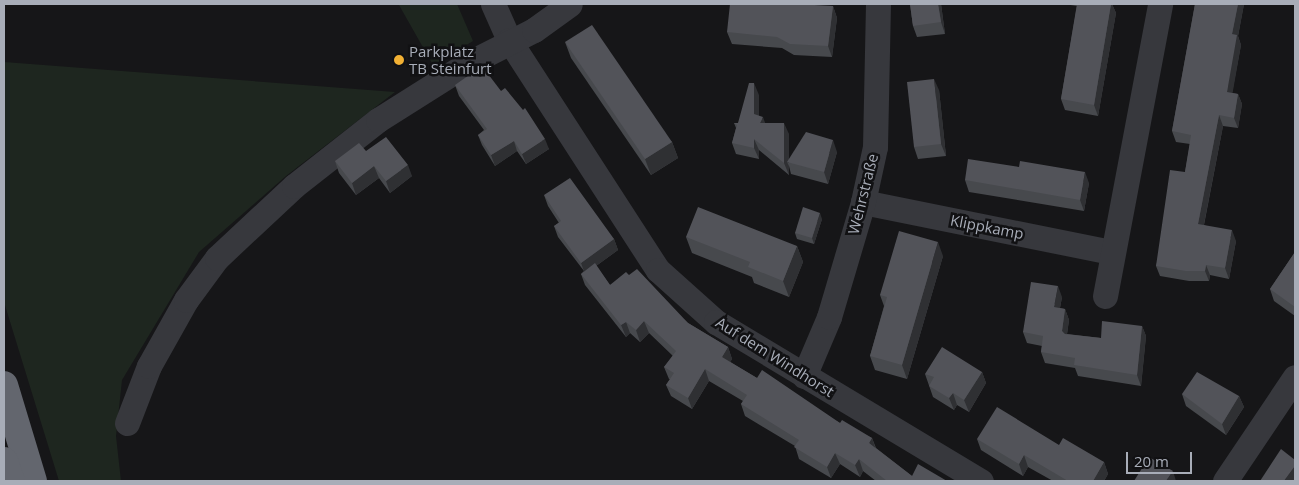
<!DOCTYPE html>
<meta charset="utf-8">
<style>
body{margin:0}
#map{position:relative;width:1299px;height:485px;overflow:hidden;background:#161618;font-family:"Open Sans",sans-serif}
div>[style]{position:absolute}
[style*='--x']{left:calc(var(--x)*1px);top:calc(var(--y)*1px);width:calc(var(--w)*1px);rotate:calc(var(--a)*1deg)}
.green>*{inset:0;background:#1e261f}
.minor>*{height:25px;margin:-12.5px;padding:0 12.5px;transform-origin:12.5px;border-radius:12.5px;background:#37383d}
.highway>*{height:28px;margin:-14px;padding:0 14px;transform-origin:14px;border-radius:14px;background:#63666e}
.wall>*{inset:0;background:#47494d}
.shaded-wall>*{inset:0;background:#2f3033}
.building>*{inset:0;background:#525359}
.dots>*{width:14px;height:14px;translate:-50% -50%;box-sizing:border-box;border:2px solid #111113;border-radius:50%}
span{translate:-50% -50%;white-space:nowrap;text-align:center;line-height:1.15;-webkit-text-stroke:5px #111113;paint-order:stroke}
.poi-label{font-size:15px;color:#a8adb8}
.left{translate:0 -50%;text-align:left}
.street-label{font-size:15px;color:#a8adb8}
.frame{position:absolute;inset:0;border:5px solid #a8adb8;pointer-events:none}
.scale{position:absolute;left:1126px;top:452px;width:66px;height:22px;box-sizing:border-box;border:2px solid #a8adb8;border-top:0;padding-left:6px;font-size:15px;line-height:18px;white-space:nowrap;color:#a8adb8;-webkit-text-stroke:4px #111113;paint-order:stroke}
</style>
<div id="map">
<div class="green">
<i style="clip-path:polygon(386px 4px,457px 4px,473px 41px,433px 65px,399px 5px)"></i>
<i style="clip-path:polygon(4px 62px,395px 92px,286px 176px,199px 252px,122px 380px,116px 436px,121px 481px,59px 481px,4px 302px)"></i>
</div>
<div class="minor">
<i style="--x:493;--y:4;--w:39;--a:66"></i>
<i style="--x:509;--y:40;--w:274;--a:57.1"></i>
<i style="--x:658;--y:270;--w:78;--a:41.9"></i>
<i style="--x:716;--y:322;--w:309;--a:31"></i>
<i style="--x:863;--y:202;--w:253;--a:11.4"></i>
<i style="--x:1105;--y:296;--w:297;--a:-79.3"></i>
<i style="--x:804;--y:376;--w:64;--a:-67"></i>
<i style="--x:829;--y:317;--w:120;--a:-73.5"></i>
<i style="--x:863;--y:202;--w:56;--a:-77.7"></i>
<i style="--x:875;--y:147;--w:143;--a:-88.8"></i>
<i style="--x:127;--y:423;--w:61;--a:-68.9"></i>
<i style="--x:149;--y:366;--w:76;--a:-60.7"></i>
<i style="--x:186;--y:300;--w:52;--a:-53.6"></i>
<i style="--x:217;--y:258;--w:105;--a:-43.1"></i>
<i style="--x:294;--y:186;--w:107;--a:-38.2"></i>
<i style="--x:378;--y:120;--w:103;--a:-32.3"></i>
<i style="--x:465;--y:65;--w:77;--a:-26.9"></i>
<i style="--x:534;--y:30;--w:44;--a:-35.8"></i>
<i style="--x:1225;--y:481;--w:125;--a:-56.1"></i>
</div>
<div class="highway">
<i style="--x:4;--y:385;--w:100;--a:73.2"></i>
<i style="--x:4;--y:461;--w:21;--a:71"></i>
</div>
<div class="wall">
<i style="clip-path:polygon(910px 4px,941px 4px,945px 34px,917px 37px,913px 26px)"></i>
<i style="clip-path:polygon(1064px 4px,1112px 4px,1116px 13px,1098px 116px,1065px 110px,1061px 99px,1077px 6px)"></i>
<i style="clip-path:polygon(1195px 4px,1244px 4px,1238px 36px,1241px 45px,1232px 93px,1238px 94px,1242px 104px,1238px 128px,1223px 126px,1204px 225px,1236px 241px,1229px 279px,1210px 275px,1209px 281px,1189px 281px,1160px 276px,1156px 266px,1185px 172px,1190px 144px,1176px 142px,1172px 131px)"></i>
<i style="clip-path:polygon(833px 6px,837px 18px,832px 57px,794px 55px,782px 48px,732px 44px,727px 32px)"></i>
<i style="clip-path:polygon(565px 42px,672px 142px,678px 158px,651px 175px,571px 58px)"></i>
<i style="clip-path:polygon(455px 85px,501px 91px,549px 149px,526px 164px,517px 151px,495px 166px,482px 145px,478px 135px,484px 130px,459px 96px)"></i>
<i style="clip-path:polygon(939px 90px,946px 156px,918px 159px,914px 147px)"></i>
<i style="clip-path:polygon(759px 95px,759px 116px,765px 123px,789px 134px,789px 160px,837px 152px,828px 184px,791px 174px,789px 166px,789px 175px,759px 150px,759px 159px,736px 154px,732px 143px,736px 128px,734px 123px,738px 123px)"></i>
<i style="clip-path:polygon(366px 151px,412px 176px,390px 193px,379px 178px,356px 195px,339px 173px,335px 161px)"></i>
<i style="clip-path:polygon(1019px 167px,1089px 183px,1084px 211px,969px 192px,965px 180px)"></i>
<i style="clip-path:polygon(544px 195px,614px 239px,618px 250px,596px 266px,610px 285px,629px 275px,688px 323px,728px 347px,732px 359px,730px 362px,757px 378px,840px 423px,872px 438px,876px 448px,912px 476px,947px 481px,876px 481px,863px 471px,860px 477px,840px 464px,831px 478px,799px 459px,795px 446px,745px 416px,741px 404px,743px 401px,709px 381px,692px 409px,671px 396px,666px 385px,670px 379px,669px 379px,664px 367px,673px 356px,649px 333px,640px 342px,630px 333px,626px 337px,585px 285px,581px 274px,584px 271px,558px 237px,554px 226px,559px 223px,548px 206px)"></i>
<i style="clip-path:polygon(822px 219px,814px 244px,797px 239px,795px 233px)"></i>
<i style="clip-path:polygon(686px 237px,797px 246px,803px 262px,789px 297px,754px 283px,752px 277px,692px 253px)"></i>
<i style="clip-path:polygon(1295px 252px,1295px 316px,1274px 301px,1270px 289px)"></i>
<i style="clip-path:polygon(943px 256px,907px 379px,875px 370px,870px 356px,884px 306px,880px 295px)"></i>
<i style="clip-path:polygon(1062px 297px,1060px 308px,1065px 309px,1069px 320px,1067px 334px,1101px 338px,1142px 326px,1146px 336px,1141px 386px,1078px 376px,1075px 368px,1045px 363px,1041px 352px,1042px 346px,1027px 343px,1023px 332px)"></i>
<i style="clip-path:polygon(982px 372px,986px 383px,969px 412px,957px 405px,954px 410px,933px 397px,925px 374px)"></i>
<i style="clip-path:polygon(1182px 394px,1239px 396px,1244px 407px,1226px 435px,1186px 406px)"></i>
<i style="clip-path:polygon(977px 439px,1059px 445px,1104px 462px,1108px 474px,1104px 481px,1053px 481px,1028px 467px,1023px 476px,981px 450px)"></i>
</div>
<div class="shaded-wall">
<i style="clip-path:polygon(938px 4px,941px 4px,945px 34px,941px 22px)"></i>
<i style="clip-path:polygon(1111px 4px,1112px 4px,1116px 13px,1098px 116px,1094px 105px)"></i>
<i style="clip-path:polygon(1238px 4px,1244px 4px,1238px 36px,1241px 45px,1231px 102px,1227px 92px,1232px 34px)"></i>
<i style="clip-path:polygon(833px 6px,837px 18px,832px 57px,828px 46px)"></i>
<i style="clip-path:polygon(934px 79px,939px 90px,946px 156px,941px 144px)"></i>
<i style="clip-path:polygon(754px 83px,759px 95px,759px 126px,754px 114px)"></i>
<i style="clip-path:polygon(1238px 94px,1242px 104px,1238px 128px,1234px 118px)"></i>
<i style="clip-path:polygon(1219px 115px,1223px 126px,1202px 234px,1198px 224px)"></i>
<i style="clip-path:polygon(763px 117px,767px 128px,760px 123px)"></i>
<i style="clip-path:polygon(784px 123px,789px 134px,789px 163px,787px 162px,789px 166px,789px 175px,784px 163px)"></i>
<i style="clip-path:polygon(545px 139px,549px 149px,526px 164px,522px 154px)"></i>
<i style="clip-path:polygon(754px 139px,759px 150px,759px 159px,754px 148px)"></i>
<i style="clip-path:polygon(833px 140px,837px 152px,828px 184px,824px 172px)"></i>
<i style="clip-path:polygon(514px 141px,517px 151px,495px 166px,491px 155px)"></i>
<i style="clip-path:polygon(672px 142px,678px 158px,651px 175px,645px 159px)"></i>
<i style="clip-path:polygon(408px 165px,412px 176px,390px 193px,386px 181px)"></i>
<i style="clip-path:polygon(374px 166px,379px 178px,356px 195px,352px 183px)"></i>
<i style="clip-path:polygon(1085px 172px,1089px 183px,1084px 211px,1080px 200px)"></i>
<i style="clip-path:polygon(820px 213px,822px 219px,814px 244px,812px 238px)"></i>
<i style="clip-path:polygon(1232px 230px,1236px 241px,1229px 279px,1225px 268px)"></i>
<i style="clip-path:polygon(614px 239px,618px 250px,585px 274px,581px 263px)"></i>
<i style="clip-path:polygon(938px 242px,943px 256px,907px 379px,902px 365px)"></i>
<i style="clip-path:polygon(797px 246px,803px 262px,789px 297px,783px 281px)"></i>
<i style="clip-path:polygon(1206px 265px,1210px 275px,1209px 281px,1205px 271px)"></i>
<i style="clip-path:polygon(1058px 286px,1062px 297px,1058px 318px,1054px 307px)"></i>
<i style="clip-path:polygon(1065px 309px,1069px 320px,1066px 341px,1062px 331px)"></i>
<i style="clip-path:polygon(644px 321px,649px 333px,640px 342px,636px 330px)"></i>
<i style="clip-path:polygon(626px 322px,630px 333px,626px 337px,621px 325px)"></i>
<i style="clip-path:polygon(1142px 326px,1146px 336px,1141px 386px,1137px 375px)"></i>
<i style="clip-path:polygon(728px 347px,732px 359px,727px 368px,722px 357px)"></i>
<i style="clip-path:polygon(705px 369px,709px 381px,692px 409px,688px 398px)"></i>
<i style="clip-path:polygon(982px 372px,986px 383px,969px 412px,964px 400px)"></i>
<i style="clip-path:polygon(953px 393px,957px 405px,954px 410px,949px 398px)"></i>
<i style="clip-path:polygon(1239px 396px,1244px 407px,1226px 435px,1222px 424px)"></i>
<i style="clip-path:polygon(872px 438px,876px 450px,869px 443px)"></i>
<i style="clip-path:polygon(835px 453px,840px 464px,831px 478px,827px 467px)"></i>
<i style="clip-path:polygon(1024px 455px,1028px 467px,1023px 476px,1019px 464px)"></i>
<i style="clip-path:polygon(859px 459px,863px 471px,860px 477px,855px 465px)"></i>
<i style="clip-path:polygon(1104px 462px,1108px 474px,1104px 481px,1093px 481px)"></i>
<i style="clip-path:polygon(1295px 466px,1295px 481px,1284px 481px)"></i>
<i style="clip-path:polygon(1173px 471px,1176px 481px,1166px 481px)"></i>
</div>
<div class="building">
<i style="clip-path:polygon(730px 4px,796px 4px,833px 6px,828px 46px,790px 44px,777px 37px,727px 32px)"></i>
<i style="clip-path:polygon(910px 4px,938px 4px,941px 22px,913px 26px)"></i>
<i style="clip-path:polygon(1077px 4px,1111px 4px,1094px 105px,1061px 99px)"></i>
<i style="clip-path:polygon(1195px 4px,1238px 4px,1232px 34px,1237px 35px,1227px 92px,1238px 94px,1234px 118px,1219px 115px,1198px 224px,1232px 230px,1225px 268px,1206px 265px,1205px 271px,1186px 271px,1156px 266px,1170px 170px,1185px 172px,1191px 135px,1172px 131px)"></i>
<i style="clip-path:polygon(592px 25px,672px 142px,645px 159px,565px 42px)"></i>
<i style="clip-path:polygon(482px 66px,501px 91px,505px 88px,523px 110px,525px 108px,545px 139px,522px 154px,514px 141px,491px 155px,478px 135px,487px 129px,455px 85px)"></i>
<i style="clip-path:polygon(934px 79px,941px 144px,914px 147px,907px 82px)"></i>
<i style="clip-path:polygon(749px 83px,754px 83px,754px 114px,763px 117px,760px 123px,784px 123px,784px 163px,754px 139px,754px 148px,732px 143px,737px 125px,734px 123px,738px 123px)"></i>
<i style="clip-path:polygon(806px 132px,833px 140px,824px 172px,787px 162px)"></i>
<i style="clip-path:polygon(386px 137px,408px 165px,386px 181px,374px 166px,352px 183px,335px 161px,359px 143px,366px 151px)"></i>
<i style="clip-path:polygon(968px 159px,1019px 167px,1020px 161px,1085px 172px,1080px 200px,965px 180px)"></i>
<i style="clip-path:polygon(570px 178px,614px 239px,581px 263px,554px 226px,561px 221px,544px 195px)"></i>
<i style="clip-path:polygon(698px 207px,797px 246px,783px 281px,748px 267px,750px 262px,686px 237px)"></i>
<i style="clip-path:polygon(803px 207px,820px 213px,812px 238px,795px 233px)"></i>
<i style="clip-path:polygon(899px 231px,938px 242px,902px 365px,870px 356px,887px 297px,880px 295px)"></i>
<i style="clip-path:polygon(1295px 252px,1295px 307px,1270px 289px)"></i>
<i style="clip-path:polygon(595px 263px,610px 285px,626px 272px,629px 275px,637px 269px,688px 323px,728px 347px,722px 357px,757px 378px,762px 370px,840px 423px,842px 420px,872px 438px,869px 443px,912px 476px,918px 464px,947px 481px,887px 481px,859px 459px,855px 465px,835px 453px,827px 467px,794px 447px,799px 440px,741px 404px,747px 395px,705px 369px,688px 398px,666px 385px,674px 373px,664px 367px,676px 351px,644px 321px,636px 330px,626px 322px,621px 325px,581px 274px)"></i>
<i style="clip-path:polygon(1031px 282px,1058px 286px,1054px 307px,1065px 309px,1062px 331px,1065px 334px,1101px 338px,1102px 321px,1142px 326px,1137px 375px,1074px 365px,1075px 358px,1041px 352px,1043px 336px,1023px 332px)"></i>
<i style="clip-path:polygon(942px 347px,982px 372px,964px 400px,953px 393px,949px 398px,929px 386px,934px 377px,925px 374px)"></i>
<i style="clip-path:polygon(1197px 372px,1239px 396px,1222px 424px,1182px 394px)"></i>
<i style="clip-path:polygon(997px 407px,1059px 445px,1063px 438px,1104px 462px,1093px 481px,1068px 481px,1024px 455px,1019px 464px,977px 439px)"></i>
<i style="clip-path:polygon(1281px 449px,1295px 460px,1295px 466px,1284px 481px,1260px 481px)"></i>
<i style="clip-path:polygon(1149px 457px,1173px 471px,1166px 481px,1134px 481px)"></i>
</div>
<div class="dots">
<i style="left:399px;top:60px;background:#f2b134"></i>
</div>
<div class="poi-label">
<span class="left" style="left:409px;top:60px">Parkplatz<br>TB Steinfurt</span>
</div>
<div class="street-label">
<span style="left:863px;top:194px;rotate:-76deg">Wehrstraße</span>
<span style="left:987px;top:227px;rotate:11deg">Klippkamp</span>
<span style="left:775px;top:357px;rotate:32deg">Auf dem Windhorst</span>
</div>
<div class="frame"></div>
<div class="scale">20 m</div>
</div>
